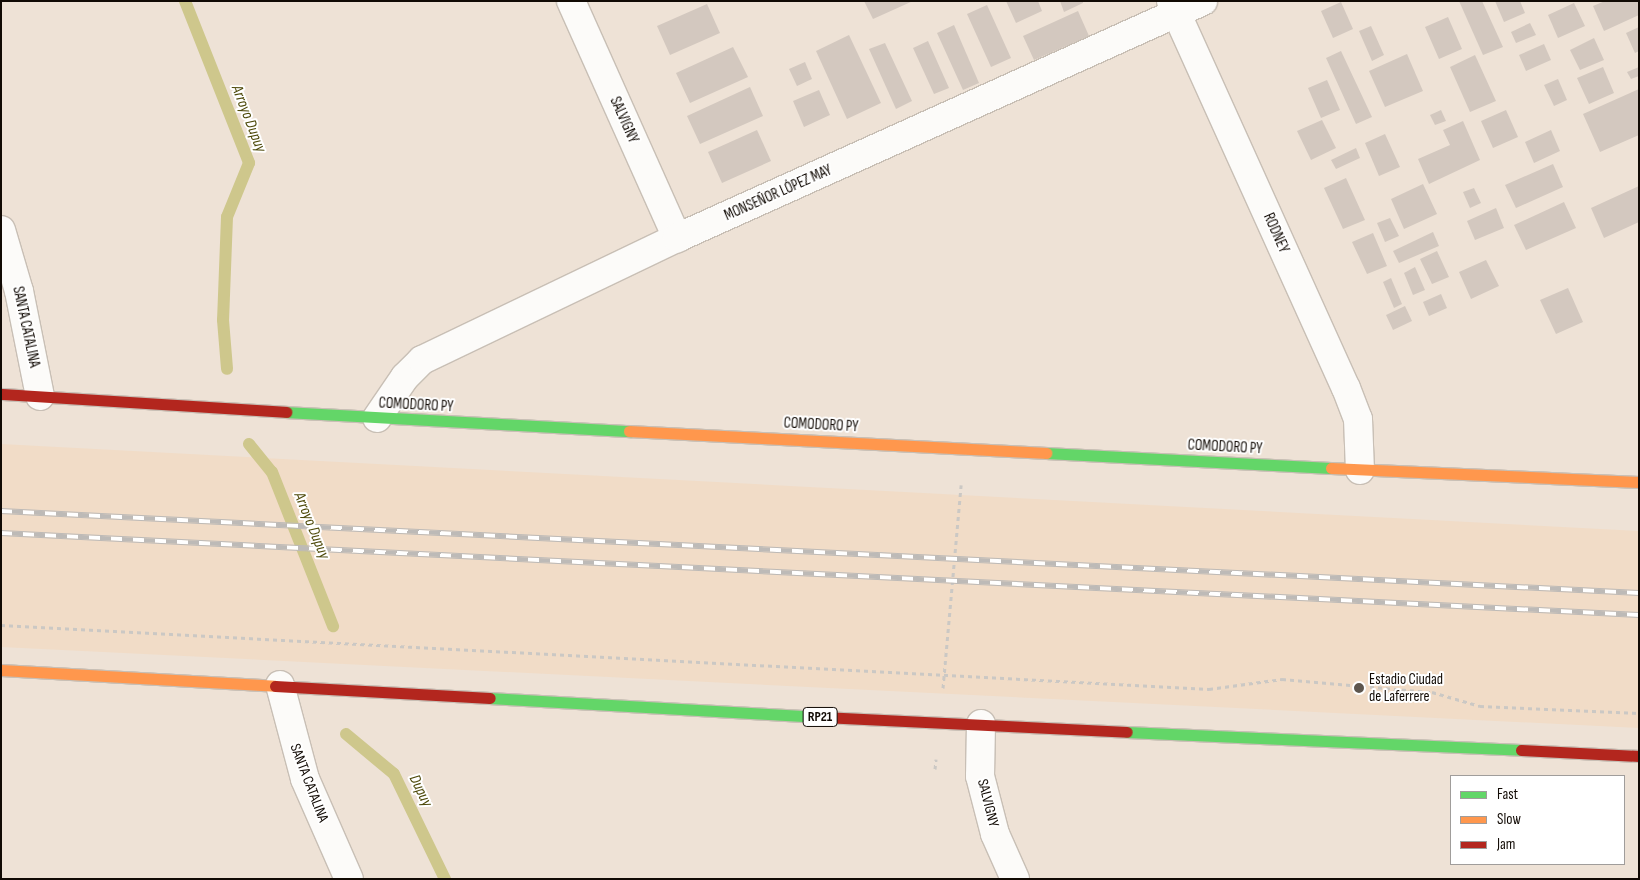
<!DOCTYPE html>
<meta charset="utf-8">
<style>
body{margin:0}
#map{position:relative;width:1640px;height:880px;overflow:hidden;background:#eee2d6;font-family:"Sofia Sans Condensed",sans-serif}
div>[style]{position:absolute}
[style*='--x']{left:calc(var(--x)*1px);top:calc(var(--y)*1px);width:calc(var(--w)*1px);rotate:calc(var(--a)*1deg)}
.built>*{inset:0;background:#f1dcc7}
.stream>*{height:12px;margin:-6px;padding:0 6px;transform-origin:6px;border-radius:6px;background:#cec78c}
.building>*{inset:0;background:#d3c8bf}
.path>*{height:3px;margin-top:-1.5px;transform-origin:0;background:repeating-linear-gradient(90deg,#cbc8c4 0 4px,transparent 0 8px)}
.roads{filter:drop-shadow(1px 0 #c8bfb5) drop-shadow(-1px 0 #c8bfb5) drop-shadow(0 1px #c8bfb5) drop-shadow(0 -1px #c8bfb5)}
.street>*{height:28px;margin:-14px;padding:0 14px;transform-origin:14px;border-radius:14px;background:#fcfbf9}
.fast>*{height:11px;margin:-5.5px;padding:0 5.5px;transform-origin:5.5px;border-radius:5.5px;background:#63d668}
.slow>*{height:11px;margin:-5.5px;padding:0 5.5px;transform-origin:5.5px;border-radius:5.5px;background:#ff974d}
.jam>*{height:11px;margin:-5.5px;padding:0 5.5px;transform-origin:5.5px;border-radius:5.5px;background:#b3261e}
.rail>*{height:5.5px;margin-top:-2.75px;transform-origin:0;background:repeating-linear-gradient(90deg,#fff 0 11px,#bdbab7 0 22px);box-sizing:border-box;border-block:1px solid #bdbab7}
.dots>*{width:14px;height:14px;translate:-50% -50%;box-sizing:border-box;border:2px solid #fff;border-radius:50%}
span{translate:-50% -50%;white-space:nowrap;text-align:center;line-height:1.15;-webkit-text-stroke:4px #fff;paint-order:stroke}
.shield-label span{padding:1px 4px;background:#fff;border:1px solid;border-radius:4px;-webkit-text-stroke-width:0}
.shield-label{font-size:14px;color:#110a04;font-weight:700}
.street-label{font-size:15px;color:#110a04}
.poi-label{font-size:15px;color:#110a04}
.left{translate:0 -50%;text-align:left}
.water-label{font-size:16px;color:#4d4909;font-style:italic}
.frame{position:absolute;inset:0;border:2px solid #110a04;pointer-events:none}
.legend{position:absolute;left:1450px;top:775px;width:175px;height:90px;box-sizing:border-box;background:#fff;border:1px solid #a09d9b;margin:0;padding:6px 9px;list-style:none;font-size:15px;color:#110a04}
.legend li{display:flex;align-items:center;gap:10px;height:25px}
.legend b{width:25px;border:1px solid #a09d9b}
</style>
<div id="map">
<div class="built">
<i style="clip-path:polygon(1px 444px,1639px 531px,1639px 728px,1px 647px)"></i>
</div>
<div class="stream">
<i style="--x:185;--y:1;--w:174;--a:68.4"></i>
<i style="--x:249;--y:163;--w:58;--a:112.2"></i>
<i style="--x:227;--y:217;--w:103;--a:92.2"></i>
<i style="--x:223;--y:320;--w:49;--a:85.3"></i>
<i style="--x:249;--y:444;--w:36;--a:51"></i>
<i style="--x:272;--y:472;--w:166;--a:68.4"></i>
<i style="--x:346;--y:734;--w:62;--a:39.8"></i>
<i style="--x:394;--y:774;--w:117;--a:64.1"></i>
</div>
<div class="building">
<i style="clip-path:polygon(864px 1px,913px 1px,873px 19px)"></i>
<i style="clip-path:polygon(1006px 1px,1038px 1px,1042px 11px,1016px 23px)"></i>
<i style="clip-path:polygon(1060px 1px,1083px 1px,1083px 3px,1064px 12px)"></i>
<i style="clip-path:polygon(1459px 1px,1482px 1px,1503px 47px,1483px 55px)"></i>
<i style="clip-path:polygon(1495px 1px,1520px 1px,1525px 13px,1504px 22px)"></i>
<i style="clip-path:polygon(1605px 1px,1639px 1px,1639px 15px,1604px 31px,1593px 6px)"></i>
<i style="clip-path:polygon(1341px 2px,1353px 29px,1333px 38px,1321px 11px)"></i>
<i style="clip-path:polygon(1574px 3px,1585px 26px,1558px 38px,1548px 15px)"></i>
<i style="clip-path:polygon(707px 4px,720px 33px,670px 55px,657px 26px)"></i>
<i style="clip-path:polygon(987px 5px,1011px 58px,991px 67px,967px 14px)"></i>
<i style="clip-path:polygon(1078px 11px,1089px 36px,1034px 60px,1023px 36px)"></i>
<i style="clip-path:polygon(1448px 17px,1462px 49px,1439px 59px,1425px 27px)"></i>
<i style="clip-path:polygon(1530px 23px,1536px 35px,1516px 43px,1511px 32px)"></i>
<i style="clip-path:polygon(954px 25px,979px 83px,963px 90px,937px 33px)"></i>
<i style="clip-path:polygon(1371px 26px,1384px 55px,1372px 61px,1359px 31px)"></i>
<i style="clip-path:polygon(1639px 27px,1639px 51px,1635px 53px,1626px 33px)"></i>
<i style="clip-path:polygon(849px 35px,881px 103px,847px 119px,816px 51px)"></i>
<i style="clip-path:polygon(1594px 38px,1604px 60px,1580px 70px,1570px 50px)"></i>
<i style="clip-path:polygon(928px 41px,949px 88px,934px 94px,913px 48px)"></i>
<i style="clip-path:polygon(885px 43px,912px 101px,896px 109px,869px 49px)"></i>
<i style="clip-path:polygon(1544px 44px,1551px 60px,1526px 71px,1519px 55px)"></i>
<i style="clip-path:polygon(733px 47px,748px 77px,690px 103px,676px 73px)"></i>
<i style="clip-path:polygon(1341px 51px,1372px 117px,1356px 124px,1326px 58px)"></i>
<i style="clip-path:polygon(1407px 54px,1423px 91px,1385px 107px,1369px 71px)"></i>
<i style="clip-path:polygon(1475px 55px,1496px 101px,1470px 112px,1450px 67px)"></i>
<i style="clip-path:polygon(805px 62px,812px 79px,797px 86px,789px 69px)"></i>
<i style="clip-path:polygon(1603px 67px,1614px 93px,1589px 104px,1577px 78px)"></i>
<i style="clip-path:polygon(1639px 67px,1639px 76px,1631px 79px,1627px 72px)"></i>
<i style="clip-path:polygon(1558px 79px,1567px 100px,1554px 106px,1544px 85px)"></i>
<i style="clip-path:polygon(1327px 80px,1340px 110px,1321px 118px,1308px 88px)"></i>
<i style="clip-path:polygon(750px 87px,763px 116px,700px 144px,687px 116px)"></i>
<i style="clip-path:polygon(1639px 89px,1639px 135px,1600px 152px,1583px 114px)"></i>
<i style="clip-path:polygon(819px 90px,830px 115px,804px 127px,793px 101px)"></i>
<i style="clip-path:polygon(1441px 110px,1446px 121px,1435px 125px,1430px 115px)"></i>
<i style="clip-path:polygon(1506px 110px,1518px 137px,1493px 148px,1481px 121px)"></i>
<i style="clip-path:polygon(1322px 120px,1336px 148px,1311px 160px,1297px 131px)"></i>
<i style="clip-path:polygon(1463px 121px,1480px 160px,1429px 184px,1418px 159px,1450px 145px,1443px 130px)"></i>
<i style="clip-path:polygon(757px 130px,771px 161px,722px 183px,708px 152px)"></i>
<i style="clip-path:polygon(1551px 130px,1560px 151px,1534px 163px,1525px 142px)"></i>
<i style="clip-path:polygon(1385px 134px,1400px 167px,1379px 176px,1365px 143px)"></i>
<i style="clip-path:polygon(1356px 148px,1360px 158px,1336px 169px,1331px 160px)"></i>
<i style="clip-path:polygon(1553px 164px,1563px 187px,1516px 208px,1505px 185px)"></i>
<i style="clip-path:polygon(1346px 178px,1365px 220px,1343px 229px,1324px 188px)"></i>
<i style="clip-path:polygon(1423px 184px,1437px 214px,1404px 229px,1391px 199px)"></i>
<i style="clip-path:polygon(1639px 186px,1639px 222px,1604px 238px,1591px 208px)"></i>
<i style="clip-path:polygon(1474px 188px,1481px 203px,1470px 208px,1463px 192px)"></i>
<i style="clip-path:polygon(1564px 202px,1576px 228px,1526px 250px,1514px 225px)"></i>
<i style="clip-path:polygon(1496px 208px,1504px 228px,1475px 240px,1467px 221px)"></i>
<i style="clip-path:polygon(1390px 218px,1399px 236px,1385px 242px,1377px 223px)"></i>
<i style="clip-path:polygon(1433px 232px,1439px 246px,1399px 263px,1393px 251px)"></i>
<i style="clip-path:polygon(1373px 233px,1387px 266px,1367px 274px,1352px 242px)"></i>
<i style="clip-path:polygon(1437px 251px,1449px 277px,1432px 284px,1420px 259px)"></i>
<i style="clip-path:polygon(1486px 260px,1499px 286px,1471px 299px,1459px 272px)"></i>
<i style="clip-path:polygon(1415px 267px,1425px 290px,1413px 295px,1404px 273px)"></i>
<i style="clip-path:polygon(1391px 278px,1402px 304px,1394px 308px,1383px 282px)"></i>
<i style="clip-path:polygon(1568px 288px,1583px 322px,1556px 334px,1540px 300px)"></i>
<i style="clip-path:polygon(1441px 294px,1447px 308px,1429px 316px,1423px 302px)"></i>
<i style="clip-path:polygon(1405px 306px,1412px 321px,1393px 330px,1386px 315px)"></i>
</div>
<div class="path">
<i style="--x:1;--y:625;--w:1210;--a:3.03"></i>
<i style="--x:1209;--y:689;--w:74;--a:-7.8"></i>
<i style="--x:1282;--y:679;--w:151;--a:5"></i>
<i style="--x:1432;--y:692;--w:50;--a:16.3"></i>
<i style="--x:1480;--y:706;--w:159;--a:2.5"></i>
<i style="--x:943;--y:688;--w:204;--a:-84.9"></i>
<i style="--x:935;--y:769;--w:10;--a:-84"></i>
</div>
<div class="roads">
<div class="street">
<i style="--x:571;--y:1;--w:260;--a:65.9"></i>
<i style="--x:1171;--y:1;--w:425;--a:65.7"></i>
<i style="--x:1346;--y:388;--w:33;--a:69"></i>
<i style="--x:1358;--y:419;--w:51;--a:87.8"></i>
<i style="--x:1;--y:230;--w:64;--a:73.6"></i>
<i style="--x:19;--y:291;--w:107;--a:78.7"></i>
<i style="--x:377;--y:418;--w:50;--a:-55.7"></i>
<i style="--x:405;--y:377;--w:24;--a:-45"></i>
<i style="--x:422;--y:360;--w:283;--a:-25.6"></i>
<i style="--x:677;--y:238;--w:577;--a:-24.25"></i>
<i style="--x:280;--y:685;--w:97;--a:75.1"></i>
<i style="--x:305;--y:779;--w:109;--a:66.3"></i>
<i style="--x:981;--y:724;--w:52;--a:91.1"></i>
<i style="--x:980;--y:776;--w:60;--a:75.5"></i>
<i style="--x:995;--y:834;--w:49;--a:66"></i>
</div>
<div class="fast">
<i style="--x:286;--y:412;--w:344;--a:3.2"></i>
<i style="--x:1046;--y:453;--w:285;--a:3"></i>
<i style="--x:490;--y:698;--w:334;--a:3.3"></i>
<i style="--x:1127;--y:732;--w:394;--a:2.6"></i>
</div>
<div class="slow">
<i style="--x:629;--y:431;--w:418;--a:3"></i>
<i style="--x:1331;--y:468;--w:308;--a:2.6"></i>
<i style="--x:1;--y:670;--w:274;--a:3.3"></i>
</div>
<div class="jam">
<i style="--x:1;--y:394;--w:286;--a:3.6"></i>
<i style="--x:275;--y:686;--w:215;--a:3.2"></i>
<i style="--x:823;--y:717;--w:304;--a:2.8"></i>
<i style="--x:1521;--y:750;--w:118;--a:2.9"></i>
</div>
</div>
<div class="rail">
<i style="--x:1;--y:511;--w:1640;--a:2.87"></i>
<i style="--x:1;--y:533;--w:1640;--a:2.87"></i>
</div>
<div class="dots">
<i style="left:1359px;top:688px;background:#5e564e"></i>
</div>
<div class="shield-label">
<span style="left:820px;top:717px">RP21</span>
</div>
<div class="street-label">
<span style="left:624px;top:120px;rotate:66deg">SALVIGNY</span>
<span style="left:778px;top:193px;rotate:-24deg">MONSEÑOR LÓPEZ MAY</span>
<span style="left:1276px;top:233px;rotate:66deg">RODNEY</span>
<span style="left:26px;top:327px;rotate:78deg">SANTA CATALINA</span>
<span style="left:416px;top:405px;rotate:3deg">COMODORO PY</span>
<span style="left:821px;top:425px;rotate:3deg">COMODORO PY</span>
<span style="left:1225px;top:447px;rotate:3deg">COMODORO PY</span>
<span style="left:309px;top:783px;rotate:69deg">SANTA CATALINA</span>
<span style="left:988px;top:803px;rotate:76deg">SALVIGNY</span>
</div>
<div class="poi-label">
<span class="left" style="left:1369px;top:688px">Estadio Ciudad<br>de Laferrere</span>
</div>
<div class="water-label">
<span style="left:248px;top:119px;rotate:69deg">Arroyo Dupuy</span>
<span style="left:311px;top:526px;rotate:68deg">Arroyo Dupuy</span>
<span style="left:420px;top:791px;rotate:64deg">Dupuy</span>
</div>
<div class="frame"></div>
<ul class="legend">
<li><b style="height:6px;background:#63d668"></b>Fast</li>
<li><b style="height:6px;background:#ff974d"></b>Slow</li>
<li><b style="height:6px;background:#b3261e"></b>Jam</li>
</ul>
</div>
